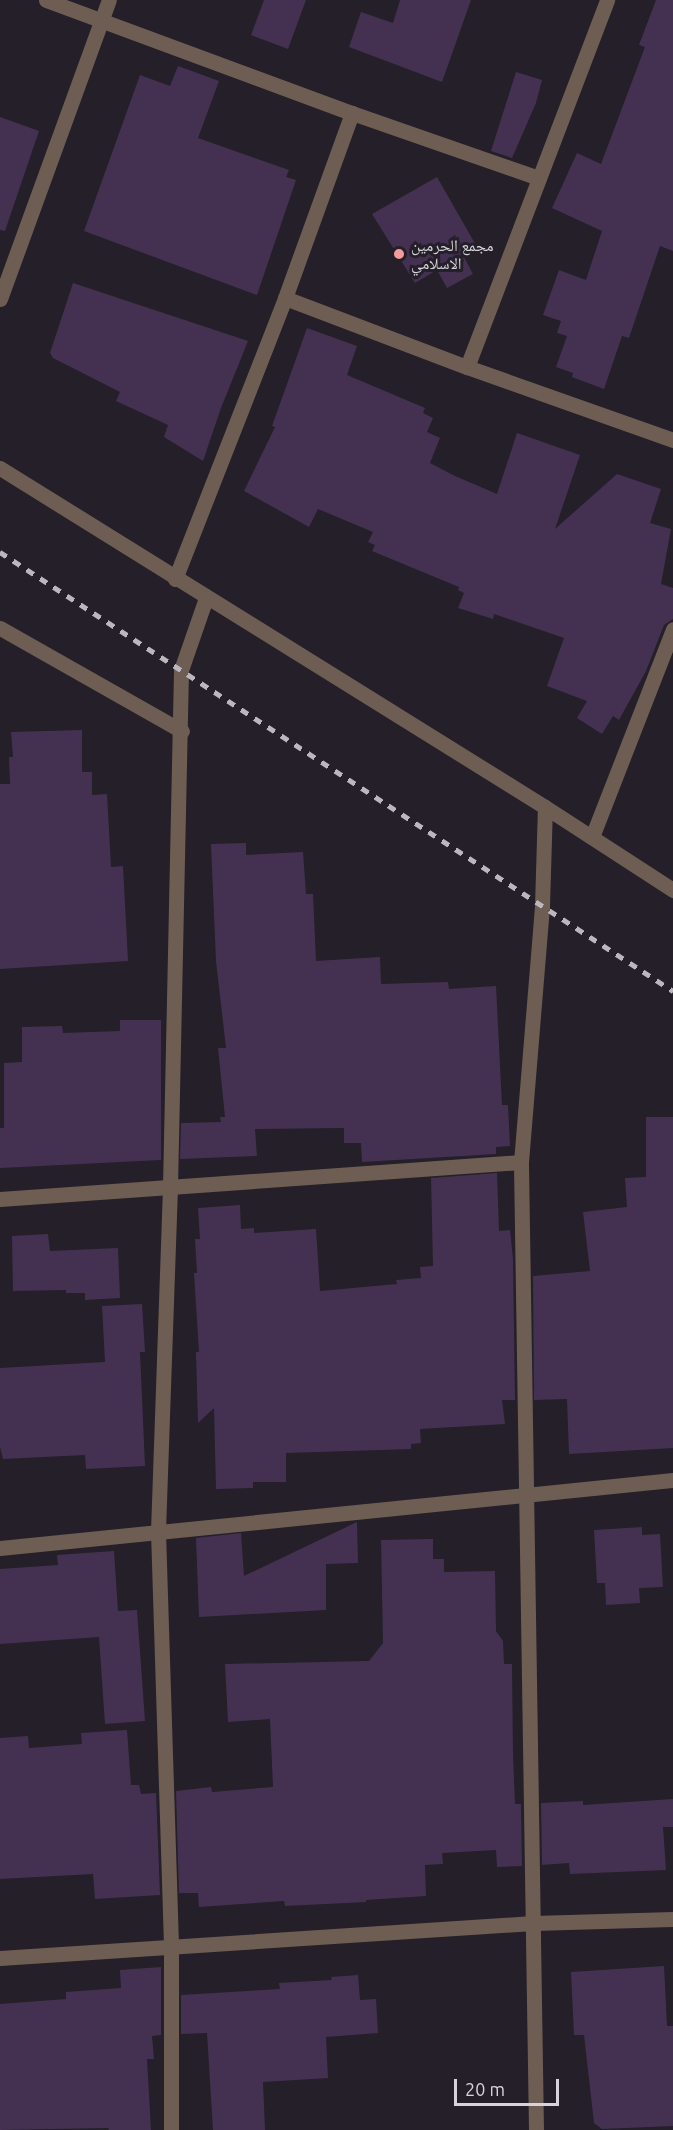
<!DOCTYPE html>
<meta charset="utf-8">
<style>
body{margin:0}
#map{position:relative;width:673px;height:2130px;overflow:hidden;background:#241f28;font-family:Ubuntu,"Noto Naskh Arabic",sans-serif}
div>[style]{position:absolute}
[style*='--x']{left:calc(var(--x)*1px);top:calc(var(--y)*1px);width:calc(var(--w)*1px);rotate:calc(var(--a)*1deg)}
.building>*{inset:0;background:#443152}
.minor>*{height:15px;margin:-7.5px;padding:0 7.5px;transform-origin:7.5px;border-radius:7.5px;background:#6e5d53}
.rail>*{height:4.5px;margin-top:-2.25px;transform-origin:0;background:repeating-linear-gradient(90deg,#bbb7be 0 8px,transparent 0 16px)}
.dots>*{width:16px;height:16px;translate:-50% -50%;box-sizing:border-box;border:3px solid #241f28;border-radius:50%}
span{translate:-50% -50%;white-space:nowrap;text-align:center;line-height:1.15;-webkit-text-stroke:6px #241f28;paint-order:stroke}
.poi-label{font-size:16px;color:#d7d3da}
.left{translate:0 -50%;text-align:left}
.scale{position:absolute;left:454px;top:2079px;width:105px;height:27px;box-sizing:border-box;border:3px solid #d7d3da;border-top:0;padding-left:8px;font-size:18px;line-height:21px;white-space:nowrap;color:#d7d3da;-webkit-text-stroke:4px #241f28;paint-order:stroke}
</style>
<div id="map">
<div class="building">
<i style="clip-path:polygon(264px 0,306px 0,288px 49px,251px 35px)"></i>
<i style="clip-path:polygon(400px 0,471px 0,442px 82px,349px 47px,361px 12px,393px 23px)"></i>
<i style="clip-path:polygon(656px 0,673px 0,673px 251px,660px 246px,629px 338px,622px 336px,604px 389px,572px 377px,573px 373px,556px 367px,567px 336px,557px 333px,561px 321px,543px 315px,559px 270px,586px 280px,602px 231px,552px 208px,577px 153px,601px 164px,645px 47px,639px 45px)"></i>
<i style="clip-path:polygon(178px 66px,219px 81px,198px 138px,289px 170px,286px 177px,296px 180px,257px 295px,84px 231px,140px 75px,170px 86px)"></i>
<i style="clip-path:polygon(516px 72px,542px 80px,536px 103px,512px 158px,491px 151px)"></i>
<i style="clip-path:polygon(0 117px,39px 131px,5px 231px,0 230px)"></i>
<i style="clip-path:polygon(437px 177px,477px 247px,463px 255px,473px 274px,447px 288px,437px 270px,415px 283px,372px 214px)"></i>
<i style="clip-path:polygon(73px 283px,248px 341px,221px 408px,203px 461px,164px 437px,168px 425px,116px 401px,120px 392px,53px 358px,50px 353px)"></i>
<i style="clip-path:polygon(307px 328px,357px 346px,347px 375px,425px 408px,423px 413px,433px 418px,427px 432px,440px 438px,430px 463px,455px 476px,497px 494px,517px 433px,580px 455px,555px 529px,617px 474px,661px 489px,650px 523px,671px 529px,661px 584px,673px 588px,673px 619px,664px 625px,646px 671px,619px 720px,613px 716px,602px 734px,577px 718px,587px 701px,547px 686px,564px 638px,494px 614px,493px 619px,458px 608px,464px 593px,458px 590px,459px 587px,372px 551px,375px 545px,368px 542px,373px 532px,318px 509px,309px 527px,244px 491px,275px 427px,272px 426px)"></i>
<i style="clip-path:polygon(82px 730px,82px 772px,92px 772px,92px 795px,107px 794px,111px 867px,123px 866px,128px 961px,0 969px,0 784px,10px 784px,9px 757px,13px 757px,11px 732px)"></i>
<i style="clip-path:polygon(246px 843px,246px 855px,303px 852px,306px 894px,313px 894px,316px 961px,380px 957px,381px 984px,448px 982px,449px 989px,496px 986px,502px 1105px,508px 1105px,510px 1146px,496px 1147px,496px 1154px,362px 1162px,361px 1143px,344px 1143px,344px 1128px,255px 1129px,257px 1156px,180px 1159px,181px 1123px,221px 1122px,220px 1117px,225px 1117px,218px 1048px,226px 1048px,216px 961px,211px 844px)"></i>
<i style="clip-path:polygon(120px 1020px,161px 1020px,161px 1160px,0 1168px,0 1128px,4px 1128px,4px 1063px,22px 1062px,22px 1027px,62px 1026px,63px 1033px,120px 1031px)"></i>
<i style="clip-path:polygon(646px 1117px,673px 1117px,673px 1448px,569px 1454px,567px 1399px,534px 1400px,533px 1276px,590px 1271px,583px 1212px,627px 1207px,625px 1178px,646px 1177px)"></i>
<i style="clip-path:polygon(497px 1173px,499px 1231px,510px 1230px,513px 1259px,515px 1400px,502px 1400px,505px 1424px,420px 1429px,421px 1443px,411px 1444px,411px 1449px,286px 1453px,286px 1482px,253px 1482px,253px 1488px,216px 1489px,214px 1408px,198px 1423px,196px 1352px,199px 1352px,194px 1273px,197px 1273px,195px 1239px,200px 1239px,198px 1208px,240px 1205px,241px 1229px,254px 1228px,254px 1233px,316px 1229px,320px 1291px,397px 1284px,396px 1280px,421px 1278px,420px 1267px,433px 1266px,431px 1178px)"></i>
<i style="clip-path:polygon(48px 1234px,50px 1251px,118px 1248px,120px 1298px,85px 1300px,85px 1293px,66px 1293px,66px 1290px,13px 1291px,12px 1236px)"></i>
<i style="clip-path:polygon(142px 1304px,145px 1352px,140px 1352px,145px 1466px,86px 1469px,85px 1455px,3px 1459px,0 1447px,0 1368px,105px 1362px,102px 1306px)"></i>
<i style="clip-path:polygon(357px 1522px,358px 1563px,326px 1564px,326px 1610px,199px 1617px,196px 1538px,241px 1533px,244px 1576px)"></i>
<i style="clip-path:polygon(642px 1527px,642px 1535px,660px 1534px,663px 1587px,639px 1588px,640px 1603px,606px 1605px,605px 1583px,597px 1583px,594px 1530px)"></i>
<i style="clip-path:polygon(433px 1539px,433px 1559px,444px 1559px,444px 1572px,495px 1571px,496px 1631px,503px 1641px,504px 1664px,512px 1664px,513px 1755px,515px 1804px,521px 1804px,522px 1866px,497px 1867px,496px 1850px,442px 1853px,443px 1864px,425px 1865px,426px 1896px,366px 1900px,366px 1902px,285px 1906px,284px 1901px,199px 1907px,198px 1893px,179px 1893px,176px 1791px,211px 1787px,212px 1792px,273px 1787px,270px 1719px,228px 1722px,225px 1664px,369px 1661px,383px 1643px,381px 1540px)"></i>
<i style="clip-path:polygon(114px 1551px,118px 1611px,137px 1610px,145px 1721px,105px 1724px,99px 1637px,0 1644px,0 1569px,58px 1565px,57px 1555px)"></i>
<i style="clip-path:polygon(127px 1730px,131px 1785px,139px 1785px,141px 1794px,156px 1793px,160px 1895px,95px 1899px,93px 1874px,0 1879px,0 1738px,28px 1736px,29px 1748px,82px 1744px,81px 1733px)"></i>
<i style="clip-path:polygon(673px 1799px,673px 1827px,663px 1827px,666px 1870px,570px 1874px,569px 1863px,542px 1865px,541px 1803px,583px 1801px,583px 1805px)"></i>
<i style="clip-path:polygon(664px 1966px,667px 2026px,673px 2026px,673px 2126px,602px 2129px,594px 2123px,584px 2035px,574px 2035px,571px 1972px)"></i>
<i style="clip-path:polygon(161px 1967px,161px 2035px,152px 2036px,154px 2059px,147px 2059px,151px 2130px,109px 2130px,108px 2128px,0 2130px,0 2004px,66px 1999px,66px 1992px,121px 1988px,120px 1970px)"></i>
<i style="clip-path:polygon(358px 1975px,360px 2000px,376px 1999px,378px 2033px,326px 2037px,328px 2078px,263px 2082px,265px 2130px,213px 2130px,207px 2033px,181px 2034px,181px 1995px,280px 1989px,279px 1983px,332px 1980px,331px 1977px)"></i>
</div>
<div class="minor">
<i style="--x:46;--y:0;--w:326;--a:20.3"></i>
<i style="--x:352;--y:113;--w:198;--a:19.2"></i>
<i style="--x:285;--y:298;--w:195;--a:20.8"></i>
<i style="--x:467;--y:367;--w:219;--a:19.5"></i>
<i style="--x:0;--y:299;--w:318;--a:-70"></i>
<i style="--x:467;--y:367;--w:393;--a:-69.1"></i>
<i style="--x:0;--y:468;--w:642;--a:31.88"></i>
<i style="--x:545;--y:807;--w:153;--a:33"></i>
<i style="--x:175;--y:579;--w:302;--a:-68.6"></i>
<i style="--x:285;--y:298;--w:197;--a:-70.1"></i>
<i style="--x:0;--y:628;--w:209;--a:29.5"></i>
<i style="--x:592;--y:837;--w:223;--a:-68.7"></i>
<i style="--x:0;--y:1199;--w:522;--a:-4.06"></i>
<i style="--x:0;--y:1548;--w:676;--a:-5.77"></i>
<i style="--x:0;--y:1958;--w:534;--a:-3.76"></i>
<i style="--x:533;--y:1923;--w:140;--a:-1.6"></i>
<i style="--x:171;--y:2130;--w:185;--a:-90"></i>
<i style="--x:171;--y:1945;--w:414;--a:-91.8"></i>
<i style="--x:158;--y:1531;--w:344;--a:-88"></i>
<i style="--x:170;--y:1187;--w:517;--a:-88.78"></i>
<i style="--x:181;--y:670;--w:76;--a:-70.9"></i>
<i style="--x:536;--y:2130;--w:968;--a:-90.89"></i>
<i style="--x:521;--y:1162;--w:257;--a:-85.3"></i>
<i style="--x:542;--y:906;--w:99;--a:-88.3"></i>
</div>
<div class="rail">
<i style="--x:0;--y:552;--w:804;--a:33.12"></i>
</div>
<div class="dots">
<i style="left:399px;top:254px;background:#f59b9c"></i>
</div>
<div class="poi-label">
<span class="left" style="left:411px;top:254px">مجمع الحرمين<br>الاسلامي</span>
</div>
<div class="scale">20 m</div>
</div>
